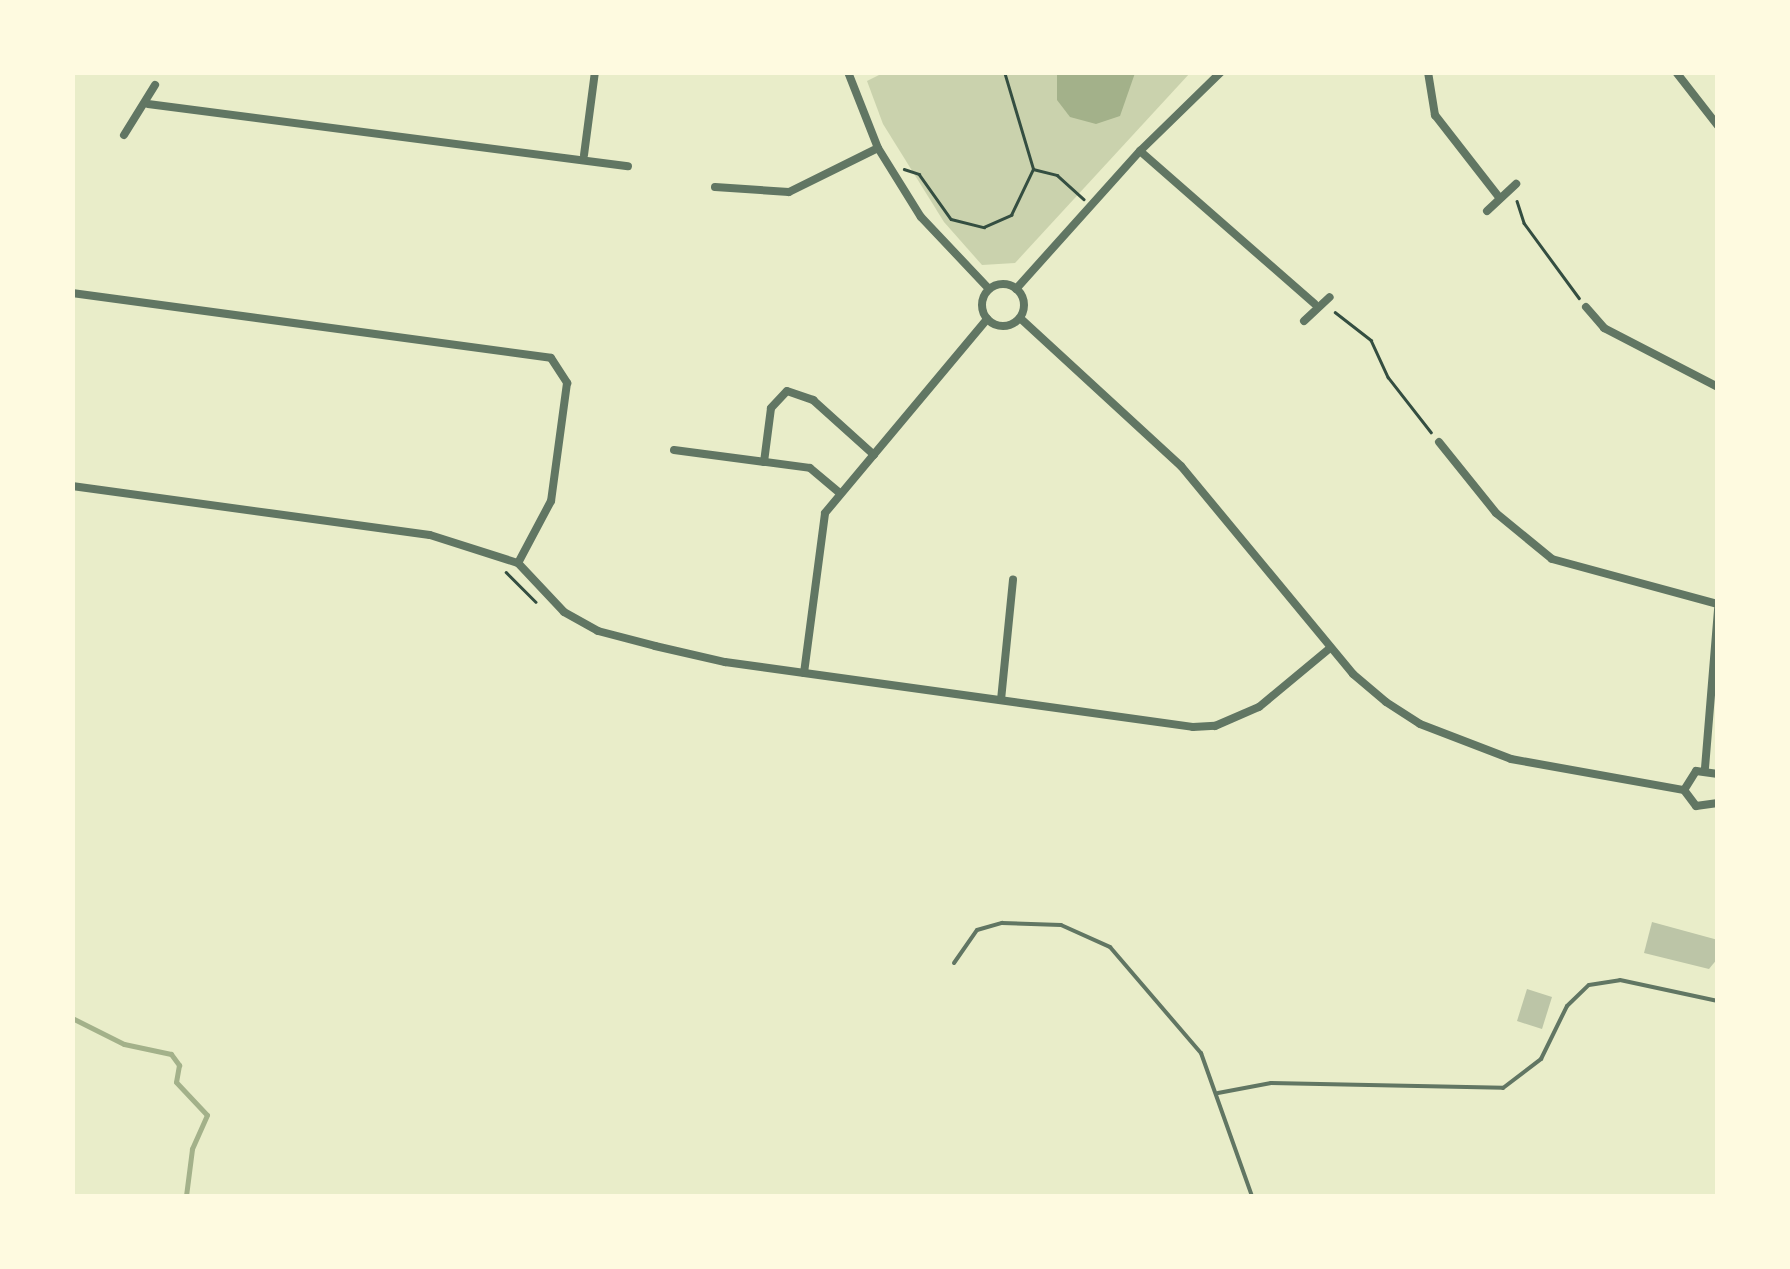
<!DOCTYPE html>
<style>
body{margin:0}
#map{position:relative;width:1790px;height:1269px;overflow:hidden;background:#e9edc9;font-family:Figtree,sans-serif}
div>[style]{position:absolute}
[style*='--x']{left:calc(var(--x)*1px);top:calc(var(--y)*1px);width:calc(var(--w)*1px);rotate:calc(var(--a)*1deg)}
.green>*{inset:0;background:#cad2ad}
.water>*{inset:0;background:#a3b18a}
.stream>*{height:5px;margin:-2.5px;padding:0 2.5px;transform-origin:2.5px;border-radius:2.5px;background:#a3b18a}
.building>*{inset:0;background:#bcc5a7}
.path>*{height:2.5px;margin:-1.25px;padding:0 1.25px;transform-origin:1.25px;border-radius:1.25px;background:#344e41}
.service>*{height:4px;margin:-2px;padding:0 2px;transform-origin:2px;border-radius:2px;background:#617663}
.minor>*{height:8px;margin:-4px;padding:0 4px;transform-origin:4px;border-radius:4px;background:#617663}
.minor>.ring{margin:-4px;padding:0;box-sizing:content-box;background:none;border:8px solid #617663;border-radius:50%}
span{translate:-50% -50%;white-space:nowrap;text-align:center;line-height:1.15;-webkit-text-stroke:10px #fefae0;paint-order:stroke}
.frame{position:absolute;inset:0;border:75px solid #fefae0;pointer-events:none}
</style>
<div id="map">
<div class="green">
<i style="clip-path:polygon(885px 72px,1190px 73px,1015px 263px,982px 265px,944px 222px,883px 124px,867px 81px)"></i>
</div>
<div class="water">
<i style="clip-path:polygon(1135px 73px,1120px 116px,1096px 124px,1070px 117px,1057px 100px,1057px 73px)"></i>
</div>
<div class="stream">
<i style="--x:72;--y:1018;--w:58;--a:26.6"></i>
<i style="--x:124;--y:1044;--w:48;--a:12"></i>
<i style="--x:171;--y:1054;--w:14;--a:54"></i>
<i style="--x:179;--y:1065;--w:17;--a:100"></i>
<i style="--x:176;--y:1082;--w:45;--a:46.8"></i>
<i style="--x:207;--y:1115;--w:37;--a:114"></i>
<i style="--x:192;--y:1149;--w:47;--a:97.3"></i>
</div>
<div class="building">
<i style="clip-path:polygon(1652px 922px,1718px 940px,1718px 958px,1709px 969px,1644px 953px)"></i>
<i style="clip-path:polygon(1527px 989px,1552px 997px,1542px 1029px,1517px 1021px)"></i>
</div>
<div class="path">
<i style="--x:904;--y:169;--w:16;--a:18"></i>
<i style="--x:919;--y:174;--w:55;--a:54.6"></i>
<i style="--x:951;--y:219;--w:34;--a:14"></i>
<i style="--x:984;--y:227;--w:30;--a:-24"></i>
<i style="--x:1011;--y:215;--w:51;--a:-64.4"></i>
<i style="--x:1033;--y:169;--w:101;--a:-106.6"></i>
<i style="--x:1033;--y:169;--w:25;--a:14"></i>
<i style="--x:1057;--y:175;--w:36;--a:42"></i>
<i style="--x:1517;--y:201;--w:23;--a:72"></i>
<i style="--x:1524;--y:223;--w:93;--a:53.7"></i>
<i style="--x:1335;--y:312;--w:46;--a:37.9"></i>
<i style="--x:1371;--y:340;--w:41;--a:65.3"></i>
<i style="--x:1388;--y:377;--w:70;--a:52"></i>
<i style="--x:506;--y:572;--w:42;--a:45"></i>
</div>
<div class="service">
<i style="--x:954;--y:963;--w:40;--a:-55.1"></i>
<i style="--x:977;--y:930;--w:26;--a:-16"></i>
<i style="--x:1002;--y:923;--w:59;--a:1.9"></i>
<i style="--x:1061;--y:925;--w:54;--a:24.2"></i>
<i style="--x:1110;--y:947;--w:140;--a:49.4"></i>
<i style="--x:1201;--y:1053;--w:152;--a:70.4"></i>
<i style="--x:1218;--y:1093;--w:54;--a:-10.7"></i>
<i style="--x:1271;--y:1083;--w:232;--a:1.2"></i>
<i style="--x:1503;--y:1088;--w:48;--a:-37.3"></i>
<i style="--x:1541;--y:1059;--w:59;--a:-63.9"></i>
<i style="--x:1567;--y:1006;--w:30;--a:-44"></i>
<i style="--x:1589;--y:985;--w:31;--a:-9"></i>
<i style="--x:1620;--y:980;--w:100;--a:12.1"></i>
</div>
<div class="minor">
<i style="--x:848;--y:72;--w:82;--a:68.5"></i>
<i style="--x:878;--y:148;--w:81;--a:58.1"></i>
<i style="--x:921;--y:217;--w:99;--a:46.6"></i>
<i style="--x:1428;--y:72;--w:44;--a:80.8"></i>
<i style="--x:1435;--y:115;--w:103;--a:52.1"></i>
<i style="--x:1676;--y:72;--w:68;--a:52.1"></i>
<i style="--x:148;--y:104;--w:484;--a:7.4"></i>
<i style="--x:124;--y:135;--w:59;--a:-58.2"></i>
<i style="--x:1140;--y:151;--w:232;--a:41.2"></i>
<i style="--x:584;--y:155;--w:84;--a:-82.5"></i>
<i style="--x:715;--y:187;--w:74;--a:3.9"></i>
<i style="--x:789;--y:192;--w:99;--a:-26.3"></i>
<i style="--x:1487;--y:211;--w:40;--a:-43"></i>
<i class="ring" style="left:982px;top:284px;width:34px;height:34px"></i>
<i style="--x:1016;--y:289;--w:186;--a:-48.1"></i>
<i style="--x:1140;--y:151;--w:113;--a:-44.3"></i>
<i style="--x:72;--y:293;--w:483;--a:7.7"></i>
<i style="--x:551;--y:358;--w:30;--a:57"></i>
<i style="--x:567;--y:383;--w:119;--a:97.7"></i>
<i style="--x:551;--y:501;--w:70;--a:118"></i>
<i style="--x:1586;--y:307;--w:28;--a:49"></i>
<i style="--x:1604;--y:328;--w:128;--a:27.4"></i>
<i style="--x:1020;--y:318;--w:219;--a:42.6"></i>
<i style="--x:1181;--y:466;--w:270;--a:50.4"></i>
<i style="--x:1353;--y:674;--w:43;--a:40.3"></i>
<i style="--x:1386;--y:702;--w:40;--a:32.9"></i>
<i style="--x:1420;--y:724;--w:97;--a:21"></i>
<i style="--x:1511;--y:759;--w:176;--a:10.2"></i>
<i style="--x:1304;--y:321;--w:35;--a:-43"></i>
<i style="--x:1439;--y:442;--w:91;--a:51.2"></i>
<i style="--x:1496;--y:513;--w:72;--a:39.4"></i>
<i style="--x:1552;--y:559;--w:172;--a:15.2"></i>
<i style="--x:674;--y:450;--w:137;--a:7.5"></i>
<i style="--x:810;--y:468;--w:39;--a:40"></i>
<i style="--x:764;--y:462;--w:54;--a:-82.6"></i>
<i style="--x:771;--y:408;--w:23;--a:-47"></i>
<i style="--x:787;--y:391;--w:28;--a:19"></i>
<i style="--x:813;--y:400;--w:82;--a:42"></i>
<i style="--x:72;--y:486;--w:361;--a:7.8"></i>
<i style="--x:430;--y:535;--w:92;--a:17.7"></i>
<i style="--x:518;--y:563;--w:67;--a:46.8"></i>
<i style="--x:564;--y:612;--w:39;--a:29"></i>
<i style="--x:598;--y:631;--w:59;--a:14.7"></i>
<i style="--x:655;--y:646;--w:72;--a:12.9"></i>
<i style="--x:725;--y:662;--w:472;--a:7.9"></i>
<i style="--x:1193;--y:727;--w:22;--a:-3"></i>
<i style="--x:1215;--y:726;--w:48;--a:-23.4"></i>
<i style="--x:1259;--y:707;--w:92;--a:-39.7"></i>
<i style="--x:804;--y:673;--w:161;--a:-82.5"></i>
<i style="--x:825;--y:513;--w:253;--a:-50.1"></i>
<i style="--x:1001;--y:700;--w:121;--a:-84.3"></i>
<i style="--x:1705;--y:768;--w:160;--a:-85.3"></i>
<i style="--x:1718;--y:774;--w:22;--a:-172"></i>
<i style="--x:1696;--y:771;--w:22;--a:122"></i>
<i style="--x:1684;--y:790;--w:20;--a:53"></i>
<i style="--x:1696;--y:806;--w:22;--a:-8"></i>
</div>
<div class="frame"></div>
</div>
